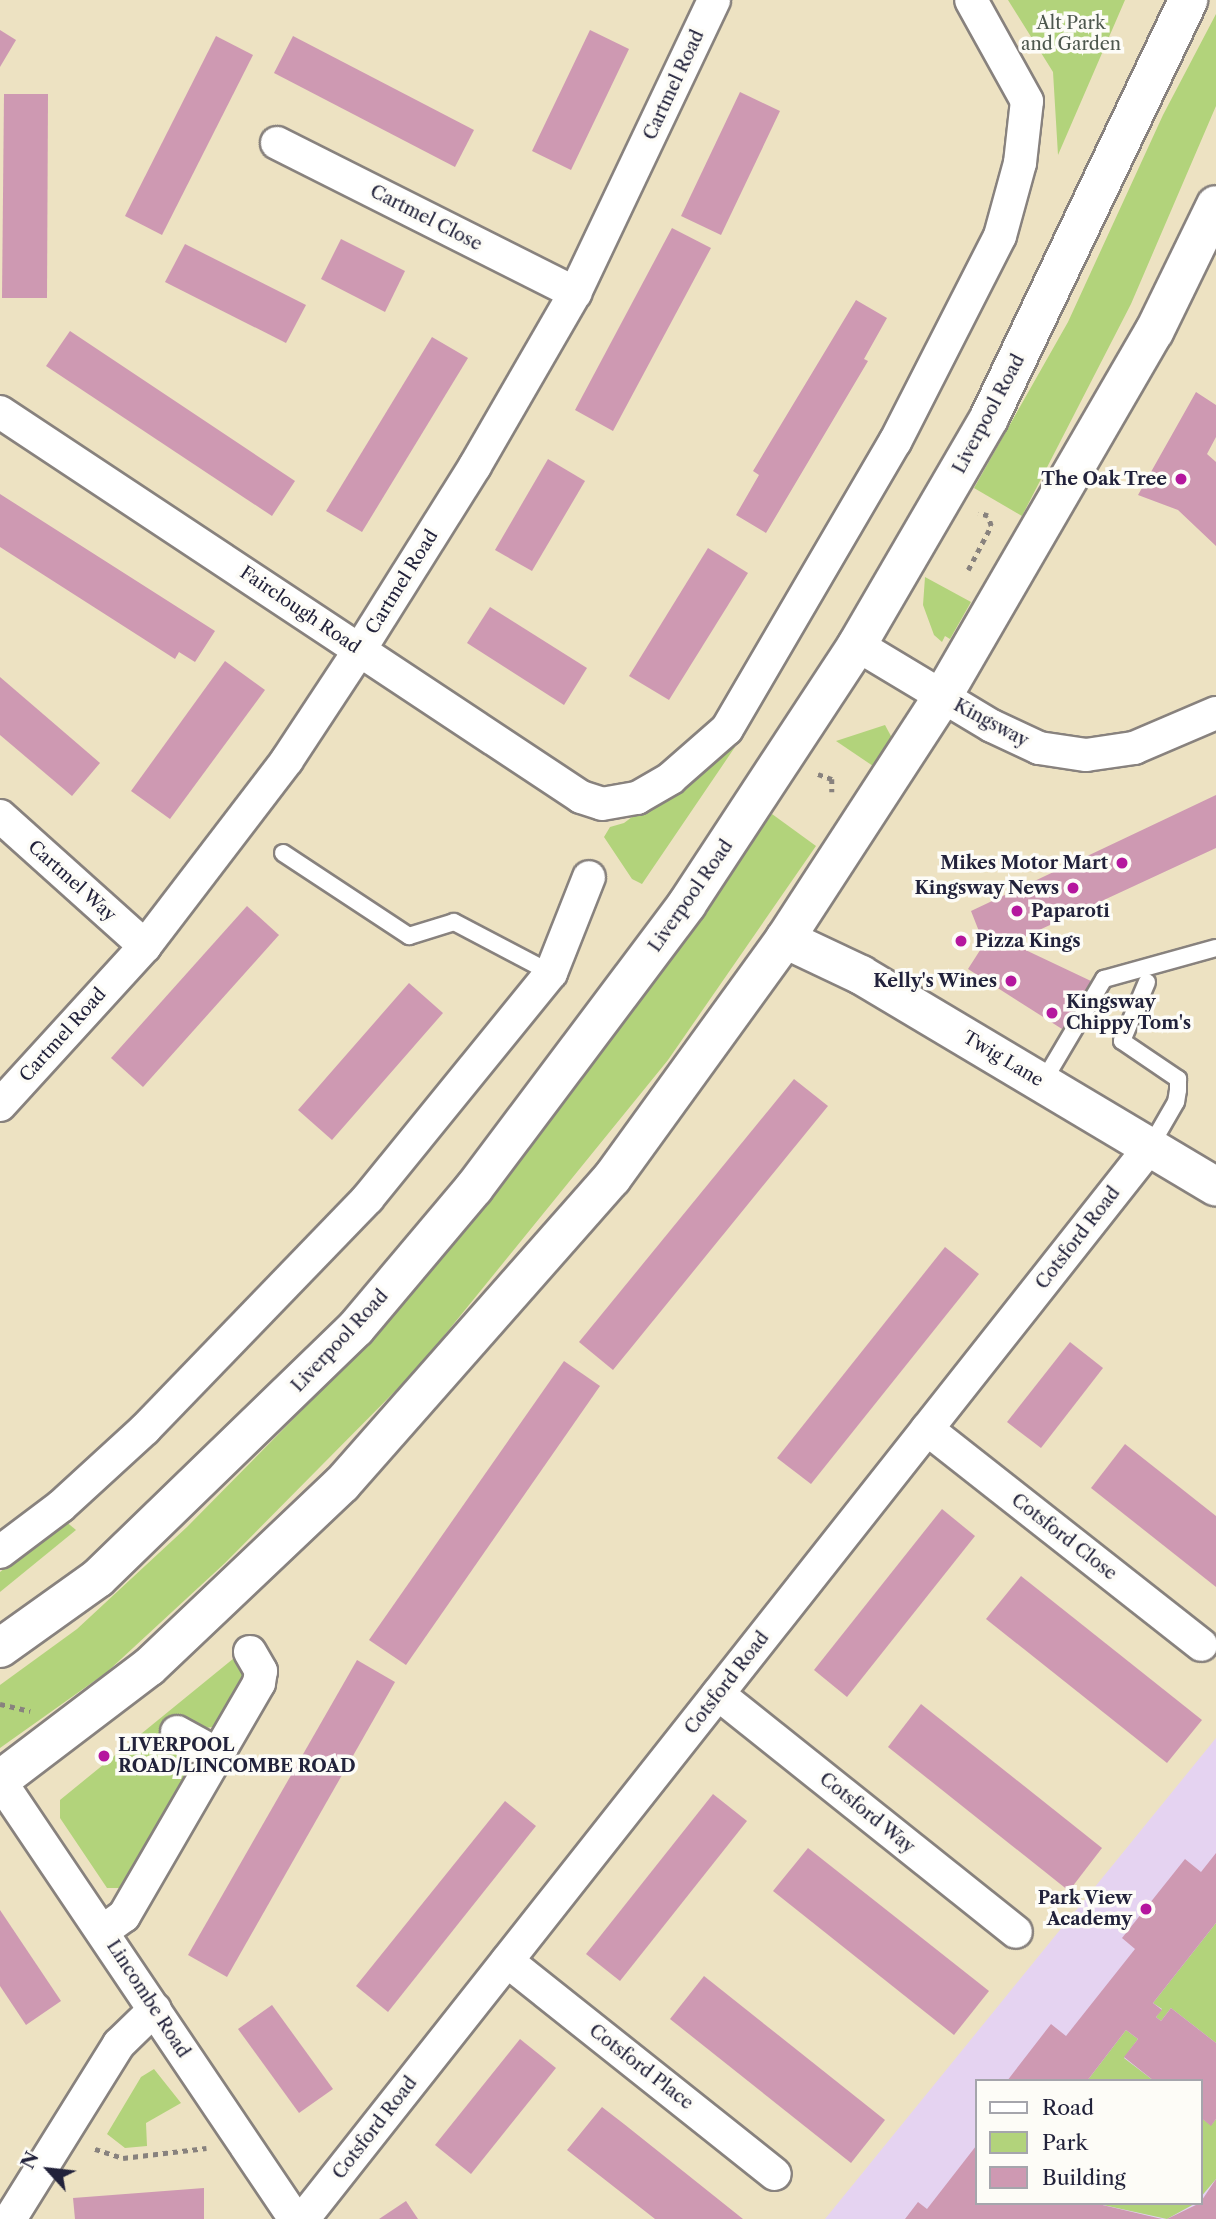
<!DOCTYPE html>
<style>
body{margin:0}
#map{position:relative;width:1216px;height:2219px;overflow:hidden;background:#ede2c2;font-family:"Libre Caslon Text",serif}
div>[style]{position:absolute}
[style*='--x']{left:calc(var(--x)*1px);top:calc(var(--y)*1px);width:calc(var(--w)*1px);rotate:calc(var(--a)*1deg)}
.built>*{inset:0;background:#e5d3f1}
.green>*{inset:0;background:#b2d37b}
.building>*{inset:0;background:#ce99b2}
.path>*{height:4.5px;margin-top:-2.25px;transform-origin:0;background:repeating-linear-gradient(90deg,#88827e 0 5px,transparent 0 10px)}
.roads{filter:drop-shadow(2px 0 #88827e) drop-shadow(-2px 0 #88827e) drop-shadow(0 2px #88827e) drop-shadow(0 -2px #88827e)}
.service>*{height:16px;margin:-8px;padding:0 8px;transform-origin:8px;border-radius:8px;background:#fff}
.minor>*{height:32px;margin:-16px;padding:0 16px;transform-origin:16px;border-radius:16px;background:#fff}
.tertiary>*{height:38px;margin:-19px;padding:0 19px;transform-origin:19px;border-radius:19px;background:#fff}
.trunk>*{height:38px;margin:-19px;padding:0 19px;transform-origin:19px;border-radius:19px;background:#fff}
.dots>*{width:19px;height:19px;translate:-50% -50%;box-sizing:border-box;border:4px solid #fdfcf7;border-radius:50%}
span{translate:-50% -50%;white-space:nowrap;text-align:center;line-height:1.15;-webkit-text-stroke:7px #fdfcf7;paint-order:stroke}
.park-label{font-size:18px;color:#4d574e}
.street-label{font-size:18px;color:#22223b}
.poi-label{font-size:18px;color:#22223b;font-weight:700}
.right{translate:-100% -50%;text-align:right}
.left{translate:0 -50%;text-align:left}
.legend{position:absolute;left:975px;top:2079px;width:228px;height:126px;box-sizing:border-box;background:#fdfcf7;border:2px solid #a5a5ac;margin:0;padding:9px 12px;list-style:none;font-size:21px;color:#22223b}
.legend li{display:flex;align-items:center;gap:14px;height:35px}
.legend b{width:35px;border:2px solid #a5a5ac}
.north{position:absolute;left:14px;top:2135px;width:70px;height:70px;-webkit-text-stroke:5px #fdfcf7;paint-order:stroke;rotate:297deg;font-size:19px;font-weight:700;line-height:28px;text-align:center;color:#22223b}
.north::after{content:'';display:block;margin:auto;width:24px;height:32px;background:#22223b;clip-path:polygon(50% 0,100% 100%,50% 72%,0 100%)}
</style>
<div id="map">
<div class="built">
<i style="clip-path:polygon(evenodd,1216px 1738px,1216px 2219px,825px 2219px,1216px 1738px,976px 2081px,1200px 2081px,1200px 2203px,976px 2203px,976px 2081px)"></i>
</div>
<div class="green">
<i style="clip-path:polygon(1008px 0,1125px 0,1058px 155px,1053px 72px)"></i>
<i style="clip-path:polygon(1216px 14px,1216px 106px,1131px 304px,1022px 516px,974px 488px,1068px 322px,1163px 115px)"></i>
<i style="clip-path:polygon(925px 577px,971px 602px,950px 639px,945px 636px,942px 642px,934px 635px,923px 605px)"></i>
<i style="clip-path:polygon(885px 725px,892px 738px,873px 766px,836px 741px)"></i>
<i style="clip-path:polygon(730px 744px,735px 747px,642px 884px,632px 879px,604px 837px,610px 827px,624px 823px)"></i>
<i style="clip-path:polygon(772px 814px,816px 846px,668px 1060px,417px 1369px,225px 1563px,107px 1672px,0 1748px,0 1685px,77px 1629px,187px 1527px,385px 1326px,633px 1010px)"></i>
<i style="clip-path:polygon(64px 1520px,76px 1530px,0 1592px,0 1572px)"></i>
<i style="clip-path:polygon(239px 1654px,247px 1675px,219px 1726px,199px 1729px,174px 1718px,161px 1740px,185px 1756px,189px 1779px,123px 1888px,107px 1888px,60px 1818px,60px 1800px)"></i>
<i style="clip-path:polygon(1216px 1923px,1216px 2043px,1171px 2008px,1161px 2021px,1156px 2017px,1162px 2009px,1153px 2003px)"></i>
<i style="clip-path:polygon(1126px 2030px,1138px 2039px,1124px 2058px,1154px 2081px,1087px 2081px)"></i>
<i style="clip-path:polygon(154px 2069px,181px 2103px,146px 2123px,147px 2146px,125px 2148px,107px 2134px,141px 2077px)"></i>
<i style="clip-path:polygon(1200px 2117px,1211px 2125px,1216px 2119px,1216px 2179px,1200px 2198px)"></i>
<i style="clip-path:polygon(1094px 2203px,1196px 2203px,1167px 2219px)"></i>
</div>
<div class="building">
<i style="clip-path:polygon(0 30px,16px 40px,0 67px)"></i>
<i style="clip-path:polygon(590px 30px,629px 49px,571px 170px,532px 151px)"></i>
<i style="clip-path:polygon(216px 36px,253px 55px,162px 235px,125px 216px)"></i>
<i style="clip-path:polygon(293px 36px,474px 130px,455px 167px,274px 73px)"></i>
<i style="clip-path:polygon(740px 92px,780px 111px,721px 235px,681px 216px)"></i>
<i style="clip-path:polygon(4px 94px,48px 94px,47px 298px,2px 298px)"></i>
<i style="clip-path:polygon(672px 228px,711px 248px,613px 431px,575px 410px)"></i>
<i style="clip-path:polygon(341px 239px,405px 271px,385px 312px,321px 279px)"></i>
<i style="clip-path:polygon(185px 244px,306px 305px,286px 343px,165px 282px)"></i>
<i style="clip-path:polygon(856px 300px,887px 318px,864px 359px,868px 361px,766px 533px,736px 515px,759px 475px,753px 471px)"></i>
<i style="clip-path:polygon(70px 331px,295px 481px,272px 516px,46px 366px)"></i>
<i style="clip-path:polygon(432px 337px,468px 358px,362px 532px,326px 511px)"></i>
<i style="clip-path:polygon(1196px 392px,1216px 405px,1216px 437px,1207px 454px,1216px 462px,1216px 546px,1178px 510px,1138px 495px)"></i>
<i style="clip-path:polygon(548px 459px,585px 481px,532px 571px,495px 550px)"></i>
<i style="clip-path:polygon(0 494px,215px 631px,195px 662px,179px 652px,175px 659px,0 547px)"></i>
<i style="clip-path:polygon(708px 548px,748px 573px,669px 700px,629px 676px)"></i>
<i style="clip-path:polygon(490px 607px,587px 668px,564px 705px,467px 643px)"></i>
<i style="clip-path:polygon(225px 661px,265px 690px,170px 819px,131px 791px)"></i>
<i style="clip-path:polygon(0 677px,100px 763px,72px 796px,0 735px)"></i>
<i style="clip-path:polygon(1216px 795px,1216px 848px,1011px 943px,1091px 981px,1062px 1029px,968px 969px,984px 944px,971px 911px)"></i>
<i style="clip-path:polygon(247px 906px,279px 935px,143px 1087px,111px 1058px)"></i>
<i style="clip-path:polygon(409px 983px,443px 1013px,332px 1140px,298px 1110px)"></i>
<i style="clip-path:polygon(794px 1079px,828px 1106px,613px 1370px,579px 1342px)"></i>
<i style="clip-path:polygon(945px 1247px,979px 1274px,811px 1484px,777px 1458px)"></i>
<i style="clip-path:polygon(1070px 1342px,1103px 1368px,1041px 1448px,1007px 1422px)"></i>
<i style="clip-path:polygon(564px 1361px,600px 1386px,406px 1665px,369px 1640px)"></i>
<i style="clip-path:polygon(1125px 1444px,1216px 1516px,1216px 1587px,1091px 1488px)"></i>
<i style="clip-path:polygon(942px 1509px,975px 1536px,847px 1697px,814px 1670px)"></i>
<i style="clip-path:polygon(1021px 1576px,1202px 1720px,1167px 1763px,986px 1619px)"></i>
<i style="clip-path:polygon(357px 1660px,395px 1682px,227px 1977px,188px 1955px)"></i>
<i style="clip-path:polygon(921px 1704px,1102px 1848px,1069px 1891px,888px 1747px)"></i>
<i style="clip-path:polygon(713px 1794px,747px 1821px,620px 1981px,586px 1954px)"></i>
<i style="clip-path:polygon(505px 1801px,536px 1826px,388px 2012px,356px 1986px)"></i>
<i style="clip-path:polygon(808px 1848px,989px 1991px,954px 2035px,773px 1891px)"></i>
<i style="clip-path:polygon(1216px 1853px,1216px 1923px,1153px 2003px,1162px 2010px,1156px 2017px,1161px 2021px,1171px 2008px,1216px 2043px,1216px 2119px,1211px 2126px,1200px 2117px,1200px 2081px,1154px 2081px,1124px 2057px,1138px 2039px,1126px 2030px,1087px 2081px,1007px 2081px,1051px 2024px,1066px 2036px,1135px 1949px,1122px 1938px,1185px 1859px,1201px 1872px)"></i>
<i style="clip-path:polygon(0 1910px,61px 2001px,26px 2025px,0 1986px)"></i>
<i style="clip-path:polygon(704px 1976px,885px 2120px,851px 2163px,670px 2019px)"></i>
<i style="clip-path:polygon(272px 2005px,333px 2089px,299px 2113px,238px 2029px)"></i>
<i style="clip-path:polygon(520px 2039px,556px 2068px,471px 2174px,435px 2145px)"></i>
<i style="clip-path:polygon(602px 2107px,624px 2124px,743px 2219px,655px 2219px,590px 2168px,567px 2150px)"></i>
<i style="clip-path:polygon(976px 2146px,976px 2203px,1094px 2203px,1162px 2219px,905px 2219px,918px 2202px,927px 2209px)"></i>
<i style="clip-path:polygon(1216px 2179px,1216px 2219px,1167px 2219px,1200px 2203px)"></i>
<i style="clip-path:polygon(204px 2188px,204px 2219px,75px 2219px,73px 2198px)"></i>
<i style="clip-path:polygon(406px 2201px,418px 2219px,379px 2219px)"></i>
</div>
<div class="path">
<i style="--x:968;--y:570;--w:50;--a:-62.4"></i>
<i style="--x:991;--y:526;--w:10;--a:-107"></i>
<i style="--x:988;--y:516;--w:10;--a:-163"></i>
<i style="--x:818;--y:774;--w:15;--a:20"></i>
<i style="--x:832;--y:779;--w:13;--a:90"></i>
<i style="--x:0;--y:1704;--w:31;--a:13"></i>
<i style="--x:95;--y:2149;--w:29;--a:18"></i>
<i style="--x:123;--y:2158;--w:84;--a:-6.9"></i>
</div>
<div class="roads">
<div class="service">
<i style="--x:283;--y:853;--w:151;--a:33.4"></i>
<i style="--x:409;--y:936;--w:47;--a:-17.3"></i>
<i style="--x:454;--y:922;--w:110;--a:27.7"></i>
<i style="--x:1147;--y:982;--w:64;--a:113"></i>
<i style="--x:1122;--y:1041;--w:68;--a:34.2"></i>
<i style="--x:1178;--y:1079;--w:11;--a:90"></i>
<i style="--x:1178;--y:1090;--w:12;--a:99"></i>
<i style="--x:1176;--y:1102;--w:52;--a:120"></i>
<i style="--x:1043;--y:1082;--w:120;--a:-59.4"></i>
<i style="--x:1104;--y:979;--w:116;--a:-15.5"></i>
</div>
<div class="minor">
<i style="--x:277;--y:143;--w:334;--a:26.7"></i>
<i style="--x:0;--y:412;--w:697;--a:33.53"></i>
<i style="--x:581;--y:797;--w:22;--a:18"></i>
<i style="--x:602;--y:804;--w:36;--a:-10"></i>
<i style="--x:637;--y:798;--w:39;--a:-30"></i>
<i style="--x:671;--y:778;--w:74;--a:-41.2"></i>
<i style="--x:727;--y:729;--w:333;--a:-59.7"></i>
<i style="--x:895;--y:442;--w:231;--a:-63"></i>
<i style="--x:1000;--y:236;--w:76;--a:-74.7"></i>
<i style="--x:1020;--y:163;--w:62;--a:-83.6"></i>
<i style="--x:1027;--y:101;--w:115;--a:-119"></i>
<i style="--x:857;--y:645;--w:157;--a:31"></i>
<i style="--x:992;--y:726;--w:52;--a:25.1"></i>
<i style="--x:1039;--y:748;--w:48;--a:8.5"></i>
<i style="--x:1086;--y:755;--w:49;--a:-8.3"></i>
<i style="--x:1134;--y:748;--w:89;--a:-23.1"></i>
<i style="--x:0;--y:816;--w:195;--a:41.9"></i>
<i style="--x:0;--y:1105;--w:215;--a:-47.6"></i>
<i style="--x:145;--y:946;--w:234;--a:-52.6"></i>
<i style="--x:287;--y:760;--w:131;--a:-56.6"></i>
<i style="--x:359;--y:651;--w:218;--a:-57.9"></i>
<i style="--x:475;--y:466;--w:200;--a:-60"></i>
<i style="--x:575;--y:293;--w:324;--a:-64.6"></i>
<i style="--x:927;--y:1429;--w:349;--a:38.2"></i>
<i style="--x:0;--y:1552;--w:76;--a:-37"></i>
<i style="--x:61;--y:1506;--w:114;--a:-42.5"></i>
<i style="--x:145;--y:1429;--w:321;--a:-46"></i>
<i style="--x:368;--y:1198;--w:290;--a:-50.9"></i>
<i style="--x:551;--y:973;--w:103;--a:-68.4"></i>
<i style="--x:718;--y:1694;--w:381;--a:38.6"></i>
<i style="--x:177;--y:1732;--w:46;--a:28.8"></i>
<i style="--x:0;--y:1781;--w:528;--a:56.04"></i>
<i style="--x:103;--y:1931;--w:26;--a:-36"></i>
<i style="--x:124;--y:1916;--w:269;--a:-59.9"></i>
<i style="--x:259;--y:1683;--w:12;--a:-81"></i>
<i style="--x:261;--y:1671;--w:22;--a:-120"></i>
<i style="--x:507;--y:1961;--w:342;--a:38.5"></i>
<i style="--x:10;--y:2219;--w:206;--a:-58.1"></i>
<i style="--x:119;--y:2044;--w:50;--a:-44.2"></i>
<i style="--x:303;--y:2219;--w:1366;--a:-51.69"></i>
</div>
<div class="tertiary">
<i style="--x:785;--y:939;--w:84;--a:25.3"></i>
<i style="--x:861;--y:975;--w:413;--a:30.8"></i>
</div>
<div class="trunk">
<i style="--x:0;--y:1648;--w:120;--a:-35.5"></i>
<i style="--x:98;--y:1578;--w:359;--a:-44.1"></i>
<i style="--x:356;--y:1328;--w:183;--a:-49.9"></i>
<i style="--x:474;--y:1188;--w:355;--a:-53.1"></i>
<i style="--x:687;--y:904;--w:310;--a:-56.7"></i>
<i style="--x:857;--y:645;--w:263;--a:-59.8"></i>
<i style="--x:989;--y:418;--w:463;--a:-64.5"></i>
<i style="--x:0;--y:1780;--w:187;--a:-37.2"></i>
<i style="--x:149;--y:1667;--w:266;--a:-43.5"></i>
<i style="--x:342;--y:1484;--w:408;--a:-48.6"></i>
<i style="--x:612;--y:1178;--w:295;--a:-54.1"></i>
<i style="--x:785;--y:939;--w:288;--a:-57"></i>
<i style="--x:942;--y:697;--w:422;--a:-59.9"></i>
<i style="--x:1154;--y:332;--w:141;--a:-64"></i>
</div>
</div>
<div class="dots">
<i style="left:1181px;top:479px;background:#b5179e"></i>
<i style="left:1122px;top:863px;background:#b5179e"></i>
<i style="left:1073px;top:888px;background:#b5179e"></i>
<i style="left:1017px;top:911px;background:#b5179e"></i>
<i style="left:961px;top:941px;background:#b5179e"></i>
<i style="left:1011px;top:981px;background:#b5179e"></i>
<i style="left:1052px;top:1013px;background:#b5179e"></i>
<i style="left:104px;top:1756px;background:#b5179e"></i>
<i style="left:1146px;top:1909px;background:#b5179e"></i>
</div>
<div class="park-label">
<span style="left:1071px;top:34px">Alt Park<br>and Garden</span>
</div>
<div class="street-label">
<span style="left:674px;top:85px;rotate:-65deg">Cartmel Road</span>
<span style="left:426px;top:218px;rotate:27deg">Cartmel Close</span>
<span style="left:989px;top:414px;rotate:-62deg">Liverpool Road</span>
<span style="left:402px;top:582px;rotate:-58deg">Cartmel Road</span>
<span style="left:300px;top:610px;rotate:34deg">Fairclough Road</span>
<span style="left:991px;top:723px;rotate:28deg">Kingsway</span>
<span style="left:72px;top:881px;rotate:42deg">Cartmel Way</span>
<span style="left:691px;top:896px;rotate:-55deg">Liverpool Road</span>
<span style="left:63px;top:1035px;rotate:-48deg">Cartmel Road</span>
<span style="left:1003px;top:1059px;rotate:31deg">Twig Lane</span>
<span style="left:1078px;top:1238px;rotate:-52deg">Cotsford Road</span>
<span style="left:340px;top:1341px;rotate:-47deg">Liverpool Road</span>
<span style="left:1064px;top:1537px;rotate:38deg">Cotsford Close</span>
<span style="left:727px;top:1683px;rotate:-52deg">Cotsford Road</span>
<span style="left:867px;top:1813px;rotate:39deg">Cotsford Way</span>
<span style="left:148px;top:1999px;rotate:57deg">Lincombe Road</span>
<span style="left:641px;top:2067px;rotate:38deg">Cotsford Place</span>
<span style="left:375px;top:2128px;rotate:-52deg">Cotsford Road</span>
</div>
<div class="poi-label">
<span class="right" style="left:1167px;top:479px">The Oak Tree</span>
<span class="right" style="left:1108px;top:863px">Mikes Motor Mart</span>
<span class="right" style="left:1059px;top:888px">Kingsway News</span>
<span class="left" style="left:1031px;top:911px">Paparoti</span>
<span class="left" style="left:975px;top:941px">Pizza Kings</span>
<span class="right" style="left:997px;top:981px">Kelly's Wines</span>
<span class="left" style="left:1066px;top:1013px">Kingsway<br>Chippy Tom's</span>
<span class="left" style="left:118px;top:1756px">LIVERPOOL<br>ROAD/LINCOMBE ROAD</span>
<span class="right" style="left:1132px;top:1909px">Park View<br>Academy</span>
</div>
<ul class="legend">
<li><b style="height:9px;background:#fff"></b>Road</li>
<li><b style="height:19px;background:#b2d37b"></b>Park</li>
<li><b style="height:19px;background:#ce99b2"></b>Building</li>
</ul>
<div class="north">N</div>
</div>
